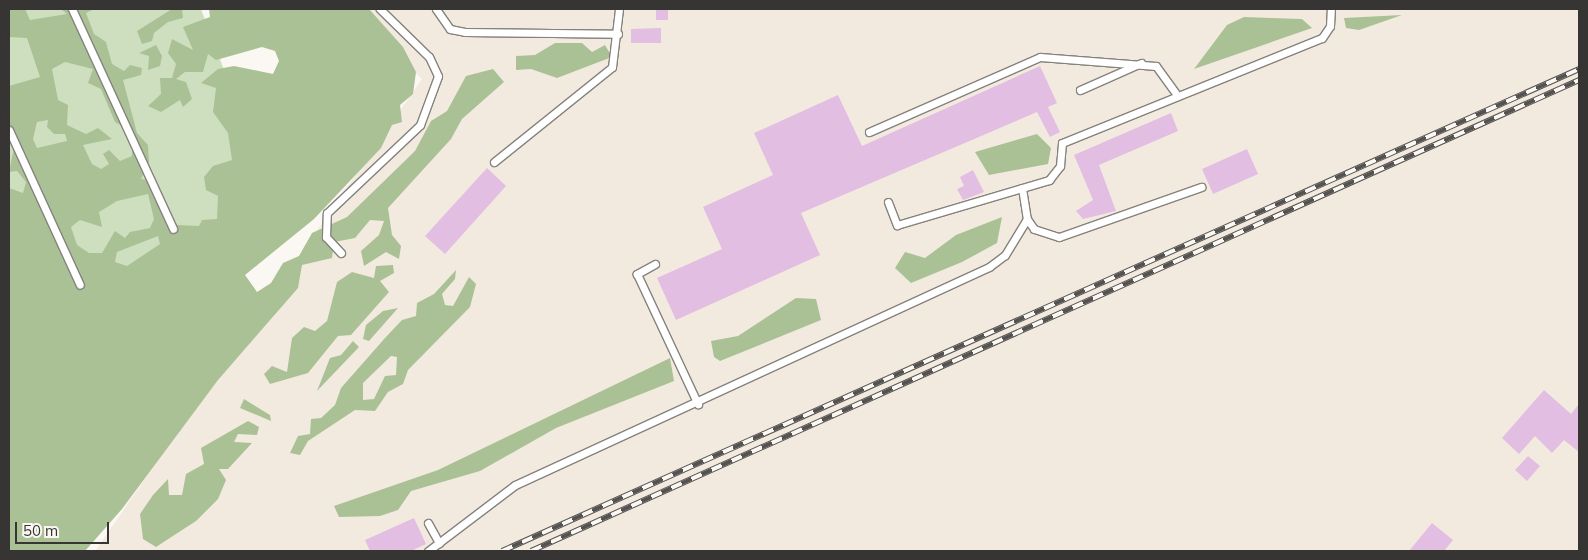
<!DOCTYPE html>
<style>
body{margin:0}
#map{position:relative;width:1588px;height:560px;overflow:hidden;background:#fbf7f2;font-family:Mulish,sans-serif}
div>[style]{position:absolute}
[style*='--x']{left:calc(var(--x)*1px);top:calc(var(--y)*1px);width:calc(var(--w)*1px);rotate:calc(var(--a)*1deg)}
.built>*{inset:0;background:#f3eadf}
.green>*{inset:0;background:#cedfbf}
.forest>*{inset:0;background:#aac196}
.building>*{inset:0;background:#e2bee3}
.roads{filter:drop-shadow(1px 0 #85827d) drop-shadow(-1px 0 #85827d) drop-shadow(0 1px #85827d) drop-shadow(0 -1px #85827d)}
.lane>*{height:7px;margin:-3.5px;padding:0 3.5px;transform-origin:3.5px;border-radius:3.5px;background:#fff}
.rail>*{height:5.5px;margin-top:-2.75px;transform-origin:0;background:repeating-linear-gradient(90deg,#fbf7f2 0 11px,#555351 0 22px);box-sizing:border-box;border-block:1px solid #555351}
span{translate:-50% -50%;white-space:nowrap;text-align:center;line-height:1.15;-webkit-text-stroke:4px #fbf7f2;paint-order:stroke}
.frame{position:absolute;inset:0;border:10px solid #363533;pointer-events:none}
.scale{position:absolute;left:15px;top:522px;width:94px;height:22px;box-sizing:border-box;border:2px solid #363533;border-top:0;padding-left:6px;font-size:15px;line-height:18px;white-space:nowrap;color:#363533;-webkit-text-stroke:4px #fbf7f2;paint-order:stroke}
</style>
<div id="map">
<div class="built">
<i style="clip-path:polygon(352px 9px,1579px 9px,1579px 551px,95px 551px,422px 79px)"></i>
</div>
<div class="green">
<i style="clip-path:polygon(9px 9px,201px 9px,257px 157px,238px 220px,9px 358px)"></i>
</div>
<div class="forest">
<i style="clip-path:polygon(evenodd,9px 9px,25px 9px,30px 20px,67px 14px,61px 9px,94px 9px,86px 13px,94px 34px,106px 42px,112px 64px,124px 71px,130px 65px,142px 68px,141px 75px,123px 80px,137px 133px,148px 145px,149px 162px,141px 179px,155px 181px,177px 225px,199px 226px,202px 220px,217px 219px,218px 196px,206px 190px,204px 177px,213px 166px,232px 160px,228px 133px,213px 112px,216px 88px,201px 83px,218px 69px,234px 66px,273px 74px,279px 61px,275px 51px,262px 47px,216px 60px,208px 54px,203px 72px,185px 72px,176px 79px,186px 82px,192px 99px,183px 107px,180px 100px,161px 112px,148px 106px,161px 94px,160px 78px,172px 78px,176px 64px,168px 53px,172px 39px,193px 50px,183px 27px,210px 17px,209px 9px,369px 9px,403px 47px,416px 72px,413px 94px,400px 105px,402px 122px,392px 125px,381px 148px,314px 219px,245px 275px,257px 292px,271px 283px,283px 263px,299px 256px,312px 233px,347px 217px,415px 151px,431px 121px,447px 111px,466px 76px,493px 69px,504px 82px,462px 119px,451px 139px,388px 208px,392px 235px,401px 246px,399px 259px,386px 252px,364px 266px,361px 251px,379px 235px,384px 221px,370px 220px,355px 238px,334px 242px,332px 258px,302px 265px,298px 288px,218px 380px,122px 509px,85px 551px,9px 551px,9px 188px,23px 193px,26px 182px,17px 171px,9px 172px,14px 148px,9px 128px,9px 86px,40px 77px,27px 38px,9px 37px,9px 9px,65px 62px,93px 69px,88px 83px,101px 89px,115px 122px,124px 127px,132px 140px,132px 156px,120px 161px,109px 150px,103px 154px,109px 164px,101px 169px,92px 164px,83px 145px,112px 139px,98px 128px,86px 134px,67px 125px,68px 105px,58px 100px,52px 69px,65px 62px,9px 9px,48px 120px,47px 127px,54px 134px,65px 134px,67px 141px,37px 148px,33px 139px,37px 122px,48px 120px,9px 9px,148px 194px,154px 219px,150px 228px,130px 232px,125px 238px,115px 231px,102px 253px,89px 253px,77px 245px,71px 227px,80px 220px,102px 227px,99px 212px,117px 201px,148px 194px,9px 9px,158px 236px,160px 244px,127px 266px,115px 262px,117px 252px,158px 236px)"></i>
<i style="clip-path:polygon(172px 9px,182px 9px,183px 18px,168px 22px,154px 33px,152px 41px,142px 44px,137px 31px)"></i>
<i style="clip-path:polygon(1402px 15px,1359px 30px,1346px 28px,1344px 18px)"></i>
<i style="clip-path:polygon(1244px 17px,1302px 19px,1312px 28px,1194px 69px,1227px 25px)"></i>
<i style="clip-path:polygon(555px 43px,582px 43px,592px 52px,605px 45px,612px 57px,557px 78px,531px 69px,516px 70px,516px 56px,535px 55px)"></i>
<i style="clip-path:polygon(156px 45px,162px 56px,160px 66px,148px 70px,149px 56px,139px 53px)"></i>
<i style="clip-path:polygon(1037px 134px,1051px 148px,1048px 164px,989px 175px,975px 152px)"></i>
<i style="clip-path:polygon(1002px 217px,997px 243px,962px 262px,911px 283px,895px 268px,905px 252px,925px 258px,956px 235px)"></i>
<i style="clip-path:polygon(393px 265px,394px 273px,380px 281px,389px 292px,351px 335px,338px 336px,308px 373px,270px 384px,264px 374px,272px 366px,287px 372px,292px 338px,304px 327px,315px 331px,327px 321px,337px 282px,352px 272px,374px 278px,376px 266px)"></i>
<i style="clip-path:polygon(evenodd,456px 270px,455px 279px,442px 294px,445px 305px,453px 306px,469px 277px,476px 284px,470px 307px,408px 370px,403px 384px,388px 392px,375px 411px,355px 410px,308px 441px,300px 455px,290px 453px,298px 436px,310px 434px,311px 419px,321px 418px,335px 405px,341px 388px,385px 338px,402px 320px,416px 316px,417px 303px,434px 294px,456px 270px,391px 356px,397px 357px,396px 375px,385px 376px,374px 399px,363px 400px,363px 383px,391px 356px)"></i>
<i style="clip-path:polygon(796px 298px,816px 299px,821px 320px,720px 361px,714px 357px,711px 341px,738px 336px)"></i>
<i style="clip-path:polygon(398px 308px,369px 341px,363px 339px,366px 325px,383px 311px)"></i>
<i style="clip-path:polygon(353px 341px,359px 347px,317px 391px,330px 358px,341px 355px)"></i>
<i style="clip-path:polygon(670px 358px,674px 381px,556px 428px,480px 471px,411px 491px,398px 510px,380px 516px,339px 517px,334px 506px,438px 470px)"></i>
<i style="clip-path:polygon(244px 399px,270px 415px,271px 421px,240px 408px)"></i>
<i style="clip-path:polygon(248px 421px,259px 427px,257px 435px,238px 434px,234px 442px,252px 443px,228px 469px,219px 469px,226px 480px,218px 499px,196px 521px,156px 547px,143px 539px,140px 514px,153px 495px,168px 479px,169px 495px,182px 495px,186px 474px,204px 464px,201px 448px)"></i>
</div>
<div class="building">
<i style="clip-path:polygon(656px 9px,668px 9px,668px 20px,656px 20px)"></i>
<i style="clip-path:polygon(661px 28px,661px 43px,631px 43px,631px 29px)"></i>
<i style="clip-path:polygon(1040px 66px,1057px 103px,1048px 107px,1060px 132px,1050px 137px,1037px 112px,801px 213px,820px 255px,676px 320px,657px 278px,722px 249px,703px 207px,773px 175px,754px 133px,838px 95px,862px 146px)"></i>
<i style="clip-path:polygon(1171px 113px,1178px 131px,1099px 165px,1116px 211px,1083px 219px,1076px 211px,1093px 200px,1074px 155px)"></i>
<i style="clip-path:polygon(1247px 149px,1258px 174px,1213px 194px,1202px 169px)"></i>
<i style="clip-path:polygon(487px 168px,506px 186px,445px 254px,425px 236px)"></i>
<i style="clip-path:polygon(973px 170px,984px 192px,963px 200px,957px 189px,964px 186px,960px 177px)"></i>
<i style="clip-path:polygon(1544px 390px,1571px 414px,1579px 404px,1579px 452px,1564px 440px,1552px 453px,1535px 436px,1519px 454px,1502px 438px)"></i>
<i style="clip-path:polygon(1528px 456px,1540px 466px,1527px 481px,1515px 470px)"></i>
<i style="clip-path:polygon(414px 518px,426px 544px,411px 551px,370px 551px,365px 540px)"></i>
<i style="clip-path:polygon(1432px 523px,1453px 540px,1444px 551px,1409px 551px)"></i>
</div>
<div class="roads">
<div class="lane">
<i style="--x:72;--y:9;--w:242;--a:65.3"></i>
<i style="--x:436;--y:9;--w:24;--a:55"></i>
<i style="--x:450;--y:29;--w:15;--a:11"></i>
<i style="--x:465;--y:32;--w:153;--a:0.7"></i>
<i style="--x:1080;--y:90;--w:67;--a:-23.9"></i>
<i style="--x:9;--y:130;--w:170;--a:65.4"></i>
<i style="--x:869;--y:132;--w:187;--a:-23.7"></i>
<i style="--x:1040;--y:57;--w:116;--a:4.4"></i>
<i style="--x:1156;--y:66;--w:37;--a:54"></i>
<i style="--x:494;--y:162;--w:151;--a:-38.8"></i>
<i style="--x:612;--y:67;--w:58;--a:-83.1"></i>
<i style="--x:1022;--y:188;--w:31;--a:81"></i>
<i style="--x:1027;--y:219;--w:12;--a:55"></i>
<i style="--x:1034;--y:229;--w:26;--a:18"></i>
<i style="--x:1059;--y:237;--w:151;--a:-19.4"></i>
<i style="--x:888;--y:202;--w:25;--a:69"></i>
<i style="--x:897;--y:225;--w:159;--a:-16.5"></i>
<i style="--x:1049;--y:180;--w:18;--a:-52"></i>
<i style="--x:1060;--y:166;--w:23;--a:-85"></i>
<i style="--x:1062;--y:143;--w:280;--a:-22"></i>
<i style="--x:1322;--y:38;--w:14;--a:-56"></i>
<i style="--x:1330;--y:26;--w:17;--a:-87"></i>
<i style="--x:341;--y:253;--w:22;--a:-133"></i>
<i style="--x:326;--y:237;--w:24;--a:-88"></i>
<i style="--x:327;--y:213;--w:128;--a:-43.4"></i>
<i style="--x:420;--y:125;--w:52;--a:-69.8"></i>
<i style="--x:438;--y:76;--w:21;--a:-115"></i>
<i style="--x:429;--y:57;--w:69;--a:-135.6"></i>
<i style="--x:655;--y:264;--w:21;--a:151"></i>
<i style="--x:637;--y:274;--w:144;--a:64.9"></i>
<i style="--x:428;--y:523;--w:23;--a:61"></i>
<i style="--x:428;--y:551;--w:109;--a:-37.2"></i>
<i style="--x:515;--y:485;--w:522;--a:-24.7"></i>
<i style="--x:989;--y:267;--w:20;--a:-37"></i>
<i style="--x:1005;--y:255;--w:42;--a:-58.6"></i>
</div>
</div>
<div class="rail">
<i style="--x:502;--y:551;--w:1180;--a:-24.11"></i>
<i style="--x:531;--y:551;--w:1149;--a:-24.2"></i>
</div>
<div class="frame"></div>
<div class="scale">50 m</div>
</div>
